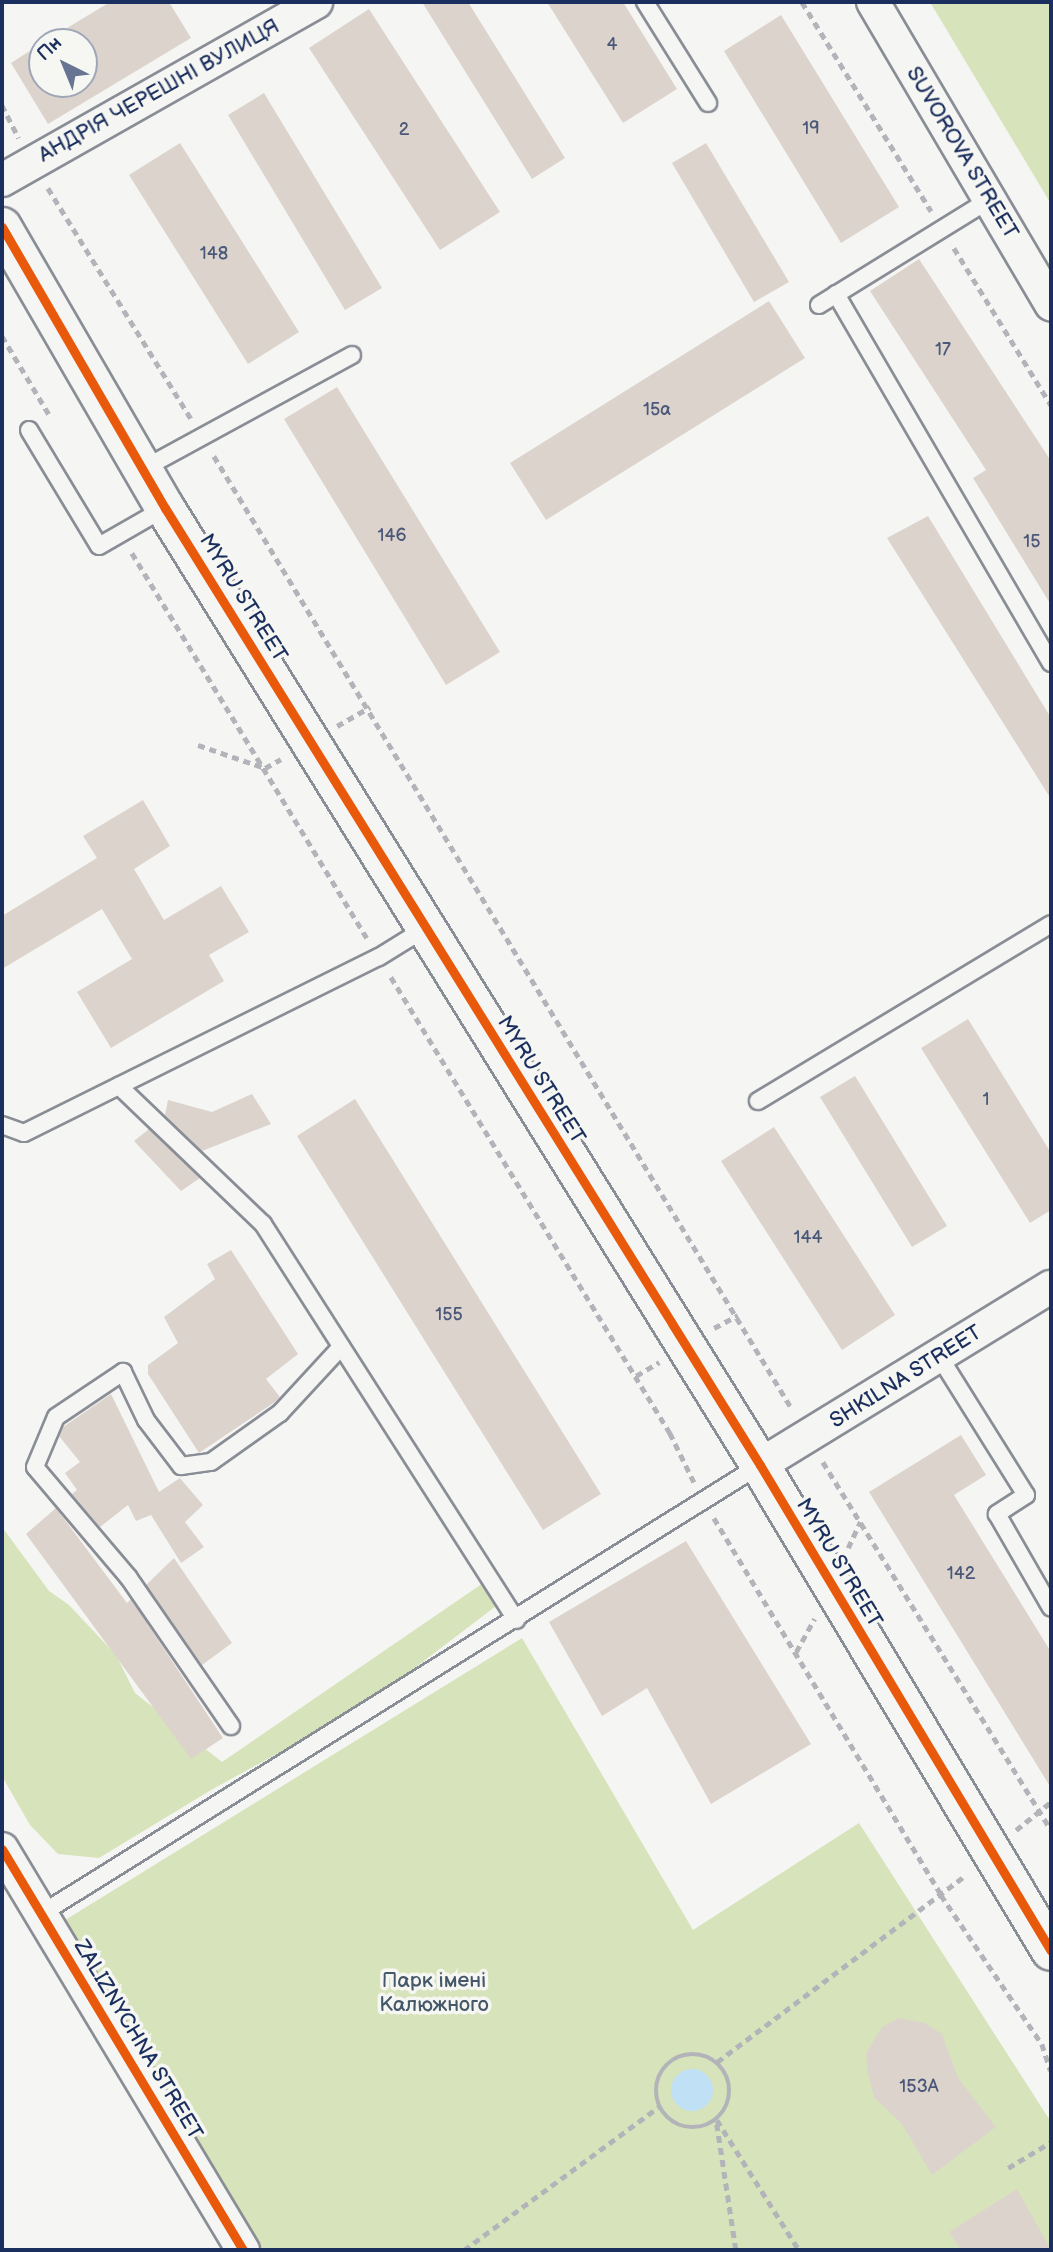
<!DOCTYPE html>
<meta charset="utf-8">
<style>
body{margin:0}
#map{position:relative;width:1053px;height:2252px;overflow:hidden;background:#f5f5f3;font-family:"Balsamiq Sans",sans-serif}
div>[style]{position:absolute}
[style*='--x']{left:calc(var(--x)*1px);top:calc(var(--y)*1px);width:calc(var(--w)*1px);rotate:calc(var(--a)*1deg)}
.green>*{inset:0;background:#d7e3ba}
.water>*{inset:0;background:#c0e0f5}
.round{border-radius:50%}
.building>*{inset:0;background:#dcd4cc}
.path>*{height:4.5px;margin-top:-2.25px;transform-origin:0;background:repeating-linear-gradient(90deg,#b2b4b9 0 7px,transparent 0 12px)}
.path>.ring{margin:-2.25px;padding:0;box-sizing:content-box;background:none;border:4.5px solid #b2b4b9;border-radius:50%}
.roads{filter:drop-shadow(2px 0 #898d95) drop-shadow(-2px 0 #898d95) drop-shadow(0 2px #898d95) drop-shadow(0 -2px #898d95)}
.lane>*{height:16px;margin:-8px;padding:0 8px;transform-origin:8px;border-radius:8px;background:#f5f5f3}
.street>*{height:32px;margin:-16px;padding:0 16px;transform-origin:16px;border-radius:16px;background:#f5f5f3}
.secondary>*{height:38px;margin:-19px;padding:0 19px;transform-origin:19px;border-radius:19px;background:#f5f5f3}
.cycleway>*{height:9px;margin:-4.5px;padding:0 4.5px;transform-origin:4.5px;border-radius:4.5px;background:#e8590c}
span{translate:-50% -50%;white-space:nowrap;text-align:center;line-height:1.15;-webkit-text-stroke:7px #f6f6f2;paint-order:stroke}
.number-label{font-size:18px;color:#4b587a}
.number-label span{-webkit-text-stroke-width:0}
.street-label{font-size:21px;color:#1b2f5e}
.park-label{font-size:21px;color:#445869}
.frame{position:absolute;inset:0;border:4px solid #1b2f5e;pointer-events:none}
.north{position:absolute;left:28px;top:28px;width:70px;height:70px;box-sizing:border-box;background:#f6f6f2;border:2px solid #9ea6b7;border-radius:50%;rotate:317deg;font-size:19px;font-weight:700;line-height:28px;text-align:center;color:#1b2f5e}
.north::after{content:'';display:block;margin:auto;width:24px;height:32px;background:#677492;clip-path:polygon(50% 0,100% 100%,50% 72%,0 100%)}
</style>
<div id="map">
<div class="green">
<i style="clip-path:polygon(930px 2px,1051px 2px,1051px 204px)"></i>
<i style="clip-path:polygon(2px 1527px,49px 1591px,69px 1605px,116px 1655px,135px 1693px,222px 1762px,489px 1579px,500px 1603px,366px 1705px,211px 1790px,99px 1858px,58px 1854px,30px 1825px,2px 1776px)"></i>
<i style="clip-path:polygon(522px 1638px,693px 1930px,859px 1823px,1051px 2122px,1051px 2250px,259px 2250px,62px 1922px)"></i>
</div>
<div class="water">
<i class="round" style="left:671px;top:2069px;width:42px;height:42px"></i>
</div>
<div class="building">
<i style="clip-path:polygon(110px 2px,169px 2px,191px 38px,48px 124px,11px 63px,42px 43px,42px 84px,84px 84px,84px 42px,44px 42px)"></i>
<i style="clip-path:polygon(422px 2px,468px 2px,565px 158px,532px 179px)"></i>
<i style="clip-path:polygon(547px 2px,623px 2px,677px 89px,623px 123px)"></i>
<i style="clip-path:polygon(369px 9px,500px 212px,440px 250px,309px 48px)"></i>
<i style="clip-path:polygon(781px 15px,899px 207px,841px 243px,724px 51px)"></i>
<i style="clip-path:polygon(264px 93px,382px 288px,345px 310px,228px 115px)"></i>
<i style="clip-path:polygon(180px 143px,299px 332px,248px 364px,129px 175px)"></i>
<i style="clip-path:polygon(706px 143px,789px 282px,754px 302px,672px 163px)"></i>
<i style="clip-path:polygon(919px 259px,1051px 461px,1051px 605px,973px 478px,986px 470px,870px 291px)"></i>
<i style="clip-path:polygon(769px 301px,805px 358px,546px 520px,510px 463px)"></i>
<i style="clip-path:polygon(337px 387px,500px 652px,446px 685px,284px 419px)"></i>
<i style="clip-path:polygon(928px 516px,1051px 718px,1051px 799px,887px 538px)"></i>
<i style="clip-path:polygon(143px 800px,170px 846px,134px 869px,164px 920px,221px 886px,249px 932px,209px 955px,224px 981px,111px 1048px,77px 992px,132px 959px,102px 909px,2px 969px,2px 916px,97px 858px,83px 836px)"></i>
<i style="clip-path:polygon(968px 1019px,1051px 1153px,1051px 1210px,1030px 1223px,921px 1048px)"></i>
<i style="clip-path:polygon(855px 1076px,947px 1226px,912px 1247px,820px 1097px)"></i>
<i style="clip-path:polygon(252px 1094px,271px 1124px,202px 1151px,165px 1115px,168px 1100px,212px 1112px)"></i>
<i style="clip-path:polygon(355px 1099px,601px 1494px,543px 1530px,297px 1136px)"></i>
<i style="clip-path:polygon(774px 1127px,895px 1315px,842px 1350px,721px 1161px)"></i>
<i style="clip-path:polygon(149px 1129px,200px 1178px,181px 1191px,134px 1141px)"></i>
<i style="clip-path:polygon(231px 1250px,298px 1354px,266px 1379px,280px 1397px,275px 1402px,199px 1453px,148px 1374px,148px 1365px,178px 1343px,164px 1317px,215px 1279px,207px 1264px)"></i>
<i style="clip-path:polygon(111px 1394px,159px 1492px,180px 1478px,203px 1505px,185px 1522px,204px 1547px,181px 1563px,151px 1515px,136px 1521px,128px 1505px,100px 1527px,72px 1494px,77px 1490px,65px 1473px,80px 1462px,59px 1436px,63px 1427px)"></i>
<i style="clip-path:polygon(961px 1435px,986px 1475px,954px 1495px,1051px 1652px,1051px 1788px,869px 1492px)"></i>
<i style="clip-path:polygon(56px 1508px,127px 1603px,131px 1599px,223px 1738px,191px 1759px,26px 1534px)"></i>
<i style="clip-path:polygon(686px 1541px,811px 1744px,711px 1804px,647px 1688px,602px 1716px,549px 1622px)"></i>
<i style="clip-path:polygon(174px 1558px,232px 1643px,202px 1665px,146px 1585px)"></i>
<i style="clip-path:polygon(899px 2018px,925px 2023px,942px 2034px,958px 2078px,996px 2127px,932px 2175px,902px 2124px,874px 2097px,868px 2073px,866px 2053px,882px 2027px)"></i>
<i style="clip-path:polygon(1017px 2189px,1051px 2250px,961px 2250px,949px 2232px)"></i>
</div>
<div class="path">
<i style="--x:802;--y:2;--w:246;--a:58.3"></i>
<i style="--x:2;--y:105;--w:37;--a:63"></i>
<i style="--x:48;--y:188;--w:272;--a:58.2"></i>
<i style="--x:954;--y:248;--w:185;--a:58.3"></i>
<i style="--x:2;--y:336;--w:93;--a:59"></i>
<i style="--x:214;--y:456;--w:1115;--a:58.76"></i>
<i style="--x:132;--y:553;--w:452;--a:58.6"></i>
<i style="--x:337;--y:726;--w:38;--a:-30"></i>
<i style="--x:198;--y:745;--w:71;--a:18.9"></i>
<i style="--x:265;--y:768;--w:18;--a:-29"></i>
<i style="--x:391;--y:977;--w:535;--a:58.54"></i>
<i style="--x:670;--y:1433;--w:55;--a:63.9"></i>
<i style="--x:714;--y:1328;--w:27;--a:-28"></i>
<i style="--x:636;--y:1376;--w:27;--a:-31"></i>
<i style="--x:823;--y:1462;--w:433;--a:58.2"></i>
<i style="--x:714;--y:1518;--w:440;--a:58.9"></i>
<i style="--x:941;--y:1895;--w:180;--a:55.9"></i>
<i style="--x:1042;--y:2044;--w:28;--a:72"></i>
<i style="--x:848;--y:1548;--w:29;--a:-65"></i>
<i style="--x:796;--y:1652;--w:38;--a:-61"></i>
<i style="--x:1016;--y:1830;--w:45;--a:-38.7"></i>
<i class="ring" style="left:656px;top:2054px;width:69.5px;height:69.5px"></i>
<i style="--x:717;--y:2062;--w:310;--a:-36.9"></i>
<i style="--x:717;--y:2120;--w:154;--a:57.8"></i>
<i style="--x:717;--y:2124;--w:127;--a:81.4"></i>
<i style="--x:1008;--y:2168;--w:50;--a:-31.2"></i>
<i style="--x:464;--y:2250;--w:243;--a:-36.3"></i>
</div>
<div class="roads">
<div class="lane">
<i style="--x:645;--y:2;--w:119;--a:58"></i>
<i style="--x:836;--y:294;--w:427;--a:59.8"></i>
<i style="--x:819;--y:305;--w:200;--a:-31.7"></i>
<i style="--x:29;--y:430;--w:135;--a:58.9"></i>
<i style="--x:99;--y:546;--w:76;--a:-29.9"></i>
<i style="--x:143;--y:469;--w:238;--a:-28.6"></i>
<i style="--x:119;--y:1086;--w:199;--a:43.8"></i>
<i style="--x:263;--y:1224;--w:470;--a:57.4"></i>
<i style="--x:758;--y:1101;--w:342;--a:-31.1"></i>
<i style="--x:2;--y:1125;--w:23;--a:20"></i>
<i style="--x:24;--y:1133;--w:396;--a:-26.4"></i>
<i style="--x:379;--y:957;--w:55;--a:-31.7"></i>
<i style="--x:939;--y:1356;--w:164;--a:58"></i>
<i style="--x:1026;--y:1495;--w:35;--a:147"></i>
<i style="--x:997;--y:1514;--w:108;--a:60.1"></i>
<i style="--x:231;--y:1726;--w:180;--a:-124.6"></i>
<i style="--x:129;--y:1578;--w:145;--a:-130.3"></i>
<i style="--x:35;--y:1467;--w:54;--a:-67.2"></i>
<i style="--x:56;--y:1417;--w:81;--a:-33.9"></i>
<i style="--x:123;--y:1372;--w:53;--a:64.4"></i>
<i style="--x:146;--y:1420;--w:58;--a:52.7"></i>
<i style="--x:181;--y:1466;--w:30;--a:-8"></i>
<i style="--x:211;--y:1462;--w:85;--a:-35.4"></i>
<i style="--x:280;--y:1413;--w:90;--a:-47.3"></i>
<i style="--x:41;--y:1914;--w:848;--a:-31.98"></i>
</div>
<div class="street">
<i style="--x:873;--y:2;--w:351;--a:59.5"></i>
<i style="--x:2;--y:180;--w:361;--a:-29.5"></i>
<i style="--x:760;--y:1465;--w:341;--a:-31.5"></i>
<i style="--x:2;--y:1849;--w:468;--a:59"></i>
</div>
<div class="secondary">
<i style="--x:2;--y:227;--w:325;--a:59.9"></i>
<i style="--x:165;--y:508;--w:1127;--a:58.13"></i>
<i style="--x:760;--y:1465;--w:566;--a:59.09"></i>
</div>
</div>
<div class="cycleway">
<i style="--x:2;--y:227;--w:325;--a:59.9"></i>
<i style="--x:165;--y:508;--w:1127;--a:58.13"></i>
<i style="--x:760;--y:1465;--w:566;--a:59.09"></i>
<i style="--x:2;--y:1849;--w:468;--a:59"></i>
</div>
<div class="number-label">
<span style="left:612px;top:45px">4</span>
<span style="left:811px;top:129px">19</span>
<span style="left:404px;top:130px">2</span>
<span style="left:214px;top:254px">148</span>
<span style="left:943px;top:350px">17</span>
<span style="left:657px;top:410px">15а</span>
<span style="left:392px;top:536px">146</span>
<span style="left:1032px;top:542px">15</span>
<span style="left:986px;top:1100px">1</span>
<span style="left:808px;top:1238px">144</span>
<span style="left:449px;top:1315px">155</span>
<span style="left:961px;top:1574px">142</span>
<span style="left:919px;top:2087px">153А</span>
</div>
<div class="street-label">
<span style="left:159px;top:91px;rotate:-29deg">АНДРІЯ ЧЕРЕШНІ ВУЛИЦЯ</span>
<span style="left:962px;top:153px;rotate:59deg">SUVOROVA STREET</span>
<span style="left:243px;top:598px;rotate:58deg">MYRU STREET</span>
<span style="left:541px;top:1080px;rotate:58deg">MYRU STREET</span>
<span style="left:906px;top:1377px;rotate:-32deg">SHKILNA STREET</span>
<span style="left:839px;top:1563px;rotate:59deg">MYRU STREET</span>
<span style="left:138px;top:2040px;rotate:59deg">ZALIZNYCHNA STREET</span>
</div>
<div class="park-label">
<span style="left:434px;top:1993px">Парк імені<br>Калюжного</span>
</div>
<div class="frame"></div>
<div class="north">Пн</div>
</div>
